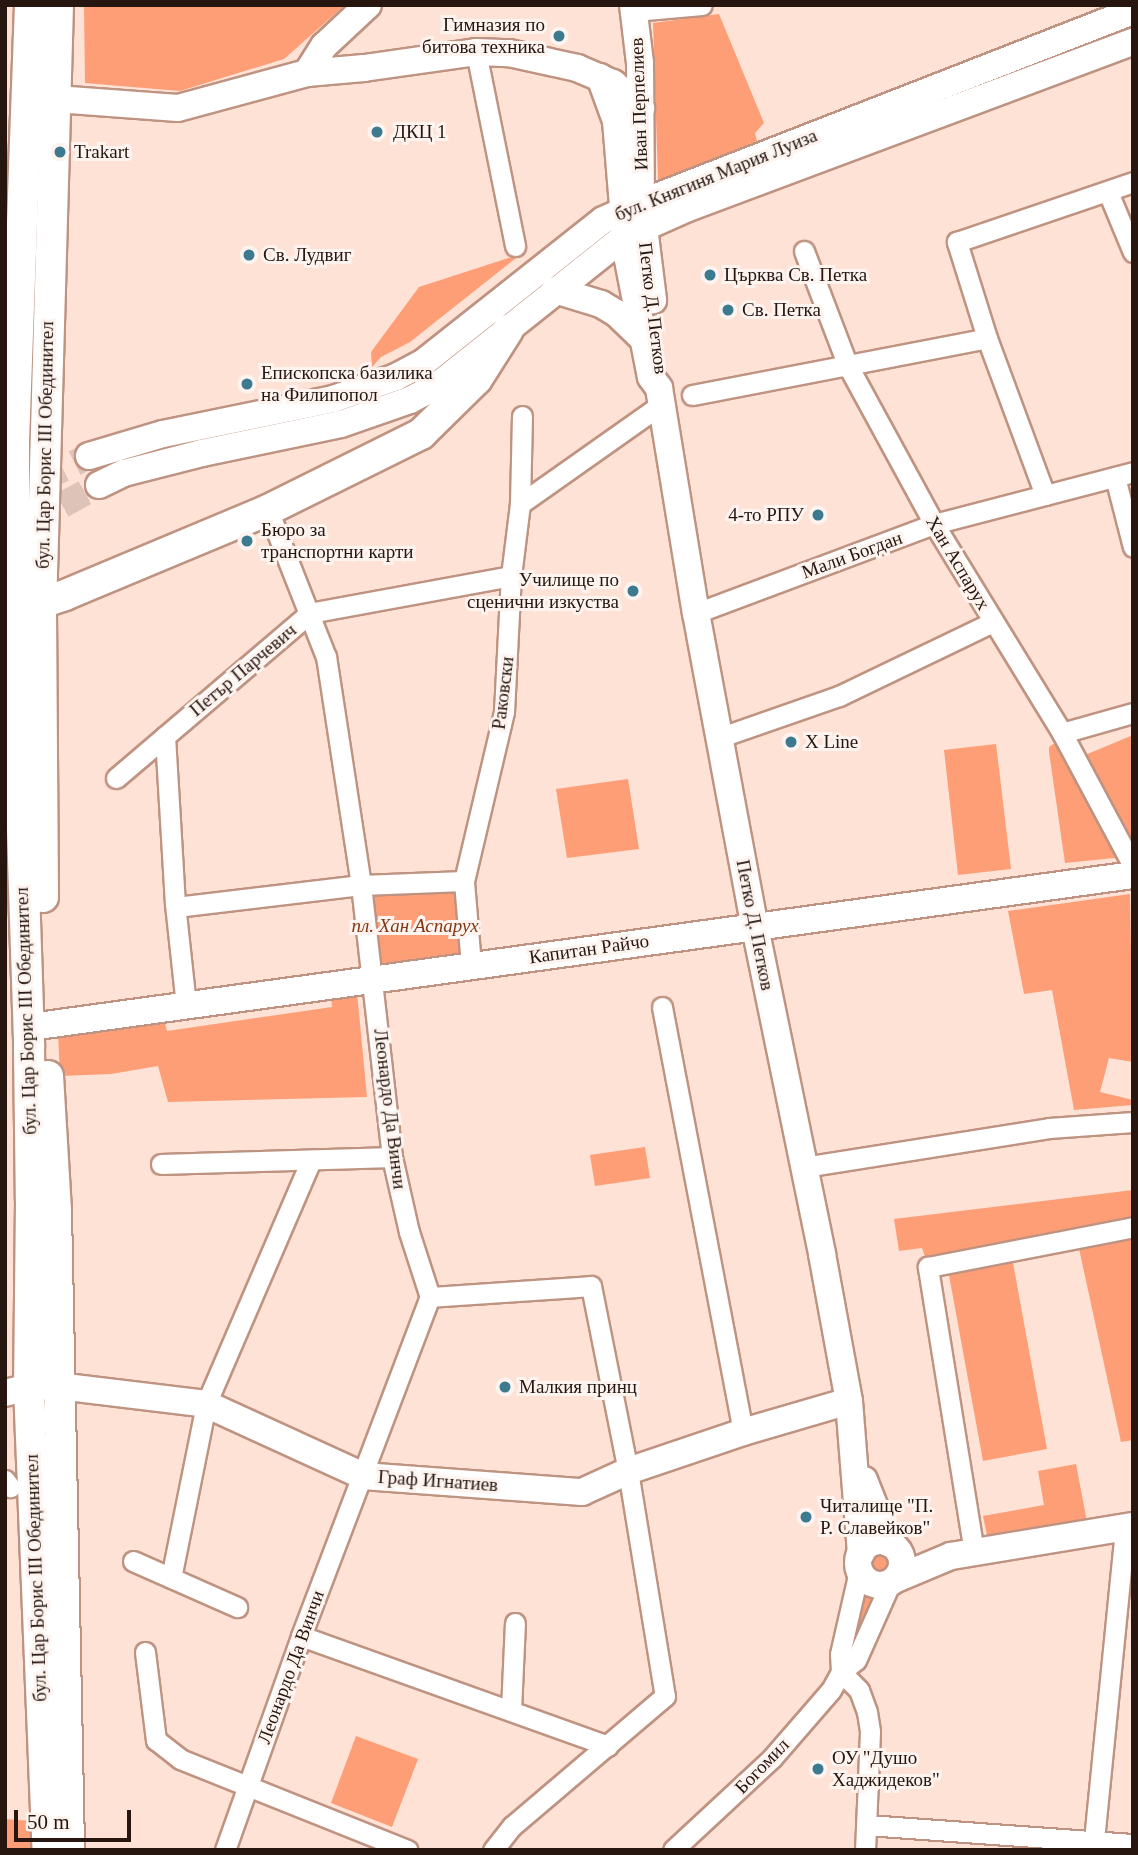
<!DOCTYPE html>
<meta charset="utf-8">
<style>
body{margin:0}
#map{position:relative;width:1138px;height:1855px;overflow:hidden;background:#fee2d6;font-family:Georgia,serif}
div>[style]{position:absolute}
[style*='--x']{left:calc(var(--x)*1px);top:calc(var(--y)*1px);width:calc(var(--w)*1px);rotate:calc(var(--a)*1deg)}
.green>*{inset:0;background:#fd9e76}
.round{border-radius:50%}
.secondary-tunnel>*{height:26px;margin-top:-13px;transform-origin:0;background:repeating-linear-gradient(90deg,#dec3b8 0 26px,transparent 0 39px)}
.roads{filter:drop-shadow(2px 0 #bf9381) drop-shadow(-2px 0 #bf9381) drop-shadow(0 2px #bf9381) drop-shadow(0 -2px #bf9381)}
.street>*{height:19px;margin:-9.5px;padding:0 9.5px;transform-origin:9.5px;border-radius:9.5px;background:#fff}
.secondary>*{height:26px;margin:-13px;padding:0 13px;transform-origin:13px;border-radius:13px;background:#fff}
.secondary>.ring{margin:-13px;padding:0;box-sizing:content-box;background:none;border:26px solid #fff;border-radius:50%}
.primary>*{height:30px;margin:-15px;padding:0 15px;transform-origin:15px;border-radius:15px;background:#fff}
.dots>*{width:19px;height:19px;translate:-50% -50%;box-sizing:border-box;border:4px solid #fdf3ef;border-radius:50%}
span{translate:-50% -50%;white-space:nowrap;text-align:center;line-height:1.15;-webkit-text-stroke:6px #fdf3ef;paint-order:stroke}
.poi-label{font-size:19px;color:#26160f}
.right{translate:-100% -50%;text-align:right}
.left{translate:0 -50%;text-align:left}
.street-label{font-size:19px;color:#26160f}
.park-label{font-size:19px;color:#833814;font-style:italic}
.frame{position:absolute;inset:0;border:7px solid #26160f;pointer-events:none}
.scale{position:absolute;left:14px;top:1810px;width:117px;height:32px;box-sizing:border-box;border:4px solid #26160f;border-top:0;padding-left:9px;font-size:21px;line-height:24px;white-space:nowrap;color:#26160f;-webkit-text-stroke:5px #fdf3ef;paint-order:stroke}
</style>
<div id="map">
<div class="green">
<i style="clip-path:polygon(84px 5px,345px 5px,284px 59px,180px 91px,85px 83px)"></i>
<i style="clip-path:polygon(719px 14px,764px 123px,755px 133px,757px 141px,658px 181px,653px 23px)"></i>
<i style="clip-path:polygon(521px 254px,410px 342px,381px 357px,372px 367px,371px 352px,419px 287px)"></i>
<i style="clip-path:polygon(1133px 735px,1133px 844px,1085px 755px)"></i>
<i style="clip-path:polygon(1061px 739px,1124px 857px,1065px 863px,1049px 752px,1049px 747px)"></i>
<i style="clip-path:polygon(996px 744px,1011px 869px,958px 875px,944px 750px)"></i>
<i style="clip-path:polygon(628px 779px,639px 849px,567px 858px,556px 789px)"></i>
<i style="clip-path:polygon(458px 884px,463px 961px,377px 966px,371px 892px)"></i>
<i style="clip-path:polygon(1130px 894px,1133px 1062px,1109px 1058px,1100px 1092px,1133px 1100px,1133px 1108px,1132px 1105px,1074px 1110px,1052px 990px,1024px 994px,1008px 911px)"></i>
<i style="clip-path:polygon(357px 992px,367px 1097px,168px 1102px,158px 1066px,111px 1074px,60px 1076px,58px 1033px,164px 1019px,167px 1031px,332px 1007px,331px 995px)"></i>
<i style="clip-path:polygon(645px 1147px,650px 1178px,595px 1186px,590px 1155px)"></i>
<i style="clip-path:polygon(1133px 1190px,1133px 1221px,928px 1265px,922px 1248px,899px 1251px,894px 1219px)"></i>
<i style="clip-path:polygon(1133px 1232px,1133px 1440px,1121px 1442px,1078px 1244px)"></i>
<i style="clip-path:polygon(1013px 1263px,1047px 1449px,983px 1461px,949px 1275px)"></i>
<i style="clip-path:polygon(1076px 1464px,1087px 1522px,988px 1540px,983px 1516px,1044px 1505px,1038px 1471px)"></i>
<i class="round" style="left:865px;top:1548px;width:32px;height:32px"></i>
<i style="clip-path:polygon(864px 1582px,884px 1588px,845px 1664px)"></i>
<i style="clip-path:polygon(356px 1736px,418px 1759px,392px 1827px,331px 1803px)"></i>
<i style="clip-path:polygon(5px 1819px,31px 1821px,32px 1850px,5px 1850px)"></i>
</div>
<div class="secondary-tunnel">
<i style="--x:5;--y:498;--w:94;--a:-26.6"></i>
<i style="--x:28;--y:524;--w:81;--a:-28.8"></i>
</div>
<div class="roads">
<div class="street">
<i style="--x:634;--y:11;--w:68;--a:-5"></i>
<i style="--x:476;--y:52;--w:198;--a:78.6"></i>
<i style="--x:1108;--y:192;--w:65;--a:67.4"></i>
<i style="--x:804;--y:251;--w:123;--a:69.1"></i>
<i style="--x:848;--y:366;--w:180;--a:61.4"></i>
<i style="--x:934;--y:524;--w:245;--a:58.5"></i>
<i style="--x:1062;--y:733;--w:151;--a:61.9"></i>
<i style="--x:692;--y:395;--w:300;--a:-10.9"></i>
<i style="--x:1115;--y:477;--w:72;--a:75.6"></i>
<i style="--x:1045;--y:495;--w:167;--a:-110.3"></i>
<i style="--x:987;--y:338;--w:101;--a:-107.4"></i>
<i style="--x:957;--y:242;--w:186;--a:-18.8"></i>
<i style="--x:520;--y:504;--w:174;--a:-35.2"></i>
<i style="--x:696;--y:613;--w:254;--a:-20.5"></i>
<i style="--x:934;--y:524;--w:206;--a:-14.6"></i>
<i style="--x:1062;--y:733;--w:74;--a:-15.7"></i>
<i style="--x:165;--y:736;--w:168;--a:86.6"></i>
<i style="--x:175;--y:904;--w:103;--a:83.8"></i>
<i style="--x:721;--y:737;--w:125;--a:-19.2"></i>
<i style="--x:839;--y:696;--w:171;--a:-25.7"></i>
<i style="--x:116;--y:778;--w:255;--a:-40.4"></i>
<i style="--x:310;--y:613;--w:204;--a:-10.4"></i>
<i style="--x:176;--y:907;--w:186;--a:-6.8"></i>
<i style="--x:361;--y:885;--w:103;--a:-2.2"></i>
<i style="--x:471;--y:965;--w:84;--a:-94.8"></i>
<i style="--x:464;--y:881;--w:174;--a:-76.7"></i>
<i style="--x:504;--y:712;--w:136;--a:-87.1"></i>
<i style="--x:511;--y:576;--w:73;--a:-82.9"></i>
<i style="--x:520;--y:504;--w:88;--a:-88.7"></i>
<i style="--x:662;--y:1007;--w:433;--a:79.2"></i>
<i style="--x:161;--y:1164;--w:231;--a:-1.7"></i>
<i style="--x:804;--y:1167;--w:248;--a:-9"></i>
<i style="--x:1049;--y:1128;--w:84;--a:-4.1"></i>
<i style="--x:430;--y:1297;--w:161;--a:-3.9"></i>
<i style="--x:591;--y:1286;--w:189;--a:78.7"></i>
<i style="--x:628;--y:1471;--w:228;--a:80.7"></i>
<i style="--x:665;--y:1696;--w:201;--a:139.6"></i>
<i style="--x:512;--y:1826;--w:31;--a:128"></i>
<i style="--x:5;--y:1480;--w:9;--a:54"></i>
<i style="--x:974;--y:1552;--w:289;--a:-99.2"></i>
<i style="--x:928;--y:1267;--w:209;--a:-11"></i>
<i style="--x:133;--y:1561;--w:114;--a:23.9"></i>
<i style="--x:171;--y:1578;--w:177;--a:-78.6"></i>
<i style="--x:206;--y:1404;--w:266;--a:-66.7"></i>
<i style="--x:301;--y:1636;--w:326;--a:19.7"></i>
<i style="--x:145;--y:1652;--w:89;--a:82.9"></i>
<i style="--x:156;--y:1740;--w:31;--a:38"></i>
<i style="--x:180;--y:1759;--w:245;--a:21.8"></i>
<i style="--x:841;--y:1672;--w:25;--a:45"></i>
<i style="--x:859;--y:1690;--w:23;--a:70"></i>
<i style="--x:867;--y:1712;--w:20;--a:81"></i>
<i style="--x:870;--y:1732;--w:118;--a:92.4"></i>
<i style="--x:841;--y:1672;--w:18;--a:-93"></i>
<i style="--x:840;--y:1654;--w:85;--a:-77.1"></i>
<i style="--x:511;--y:1710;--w:87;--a:-87.4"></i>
<i style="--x:867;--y:1825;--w:267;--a:4.1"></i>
<i style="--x:225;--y:1850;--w:227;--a:-70.4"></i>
<i style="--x:301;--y:1636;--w:363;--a:-69.2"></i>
<i style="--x:430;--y:1297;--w:68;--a:-107.9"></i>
<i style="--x:409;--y:1232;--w:77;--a:-102.8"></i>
<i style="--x:392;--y:1157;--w:274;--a:-96.5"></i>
<i style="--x:361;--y:885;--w:231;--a:-98.7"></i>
<i style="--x:326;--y:657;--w:158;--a:-111.5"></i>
<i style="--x:673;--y:1850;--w:135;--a:-42.9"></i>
<i style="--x:772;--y:1758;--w:90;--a:-49.1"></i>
<i style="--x:831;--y:1690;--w:21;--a:-61"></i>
<i style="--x:841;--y:1672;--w:19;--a:-39"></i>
<i style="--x:856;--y:1660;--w:83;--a:-65.9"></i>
<i style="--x:1093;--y:1850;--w:325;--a:-84.3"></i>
</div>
<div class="secondary">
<i style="--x:633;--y:5;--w:58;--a:83.1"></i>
<i style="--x:640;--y:63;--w:140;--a:89.6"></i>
<i style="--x:641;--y:203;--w:98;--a:82.9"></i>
<i style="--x:307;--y:73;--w:32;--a:-58"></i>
<i style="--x:324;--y:46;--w:60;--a:-43"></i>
<i style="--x:600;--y:77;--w:47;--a:70"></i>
<i style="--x:616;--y:121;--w:134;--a:85.3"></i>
<i style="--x:627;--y:255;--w:124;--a:78.9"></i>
<i style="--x:651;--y:377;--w:14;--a:54"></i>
<i style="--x:659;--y:388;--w:228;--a:80.7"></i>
<i style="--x:696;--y:613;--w:319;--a:79.4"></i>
<i style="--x:755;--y:927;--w:334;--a:78.4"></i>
<i style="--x:822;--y:1254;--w:149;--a:79.6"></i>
<i style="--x:849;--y:1401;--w:153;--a:85.5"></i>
<i style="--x:56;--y:99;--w:122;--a:4.2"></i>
<i style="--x:178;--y:108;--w:134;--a:-15.2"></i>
<i style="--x:307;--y:73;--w:57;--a:-5"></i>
<i style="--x:364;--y:68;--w:113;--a:-8.1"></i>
<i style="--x:476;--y:52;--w:33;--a:2"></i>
<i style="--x:509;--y:53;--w:70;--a:12.4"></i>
<i style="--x:577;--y:68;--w:39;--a:23"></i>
<i style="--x:613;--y:83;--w:38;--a:42"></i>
<i style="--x:555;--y:290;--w:48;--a:16.9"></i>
<i style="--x:601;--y:304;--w:17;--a:31"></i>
<i style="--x:616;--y:313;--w:36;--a:44"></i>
<i style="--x:89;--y:456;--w:77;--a:-16.6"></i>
<i style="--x:163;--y:434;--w:174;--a:-11.6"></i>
<i style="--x:333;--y:399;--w:67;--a:-19.2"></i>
<i style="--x:396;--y:377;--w:32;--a:-28"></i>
<i style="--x:424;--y:362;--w:228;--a:-38.4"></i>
<i style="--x:603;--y:220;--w:42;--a:-24.1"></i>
<i style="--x:641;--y:203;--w:528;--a:-21.32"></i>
<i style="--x:99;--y:485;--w:28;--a:-26"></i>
<i style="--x:124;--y:473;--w:81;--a:-14.4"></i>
<i style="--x:202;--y:453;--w:142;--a:-11.8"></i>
<i style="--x:341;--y:424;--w:73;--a:-19.2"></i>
<i style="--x:410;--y:400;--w:32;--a:-28"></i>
<i style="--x:438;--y:385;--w:239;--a:-38.5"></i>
<i style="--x:625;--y:236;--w:69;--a:-24"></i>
<i style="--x:688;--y:208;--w:475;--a:-20.5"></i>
<i style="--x:45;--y:1025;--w:1098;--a:-7.85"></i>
<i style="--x:5;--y:1393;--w:25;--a:-14"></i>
<i style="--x:29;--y:1387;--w:29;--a:-2"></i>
<i style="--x:58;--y:1386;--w:149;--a:6.9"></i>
<i style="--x:206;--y:1404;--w:173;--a:24.6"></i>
<i style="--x:363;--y:1476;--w:220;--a:4.2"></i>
<i style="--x:582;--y:1492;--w:51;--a:-24.5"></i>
<i style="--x:628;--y:1471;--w:121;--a:-18.7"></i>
<i style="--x:743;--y:1432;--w:110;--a:-16.3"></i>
<i style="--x:864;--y:1480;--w:68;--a:68.4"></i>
<i class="ring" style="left:858px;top:1541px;width:18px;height:18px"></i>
<i style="--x:896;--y:1579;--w:60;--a:-22.7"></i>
<i style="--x:951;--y:1556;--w:184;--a:-9.4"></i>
</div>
<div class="primary">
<i style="--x:30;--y:5;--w:437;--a:92.1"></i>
<i style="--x:14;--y:442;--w:146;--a:90"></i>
<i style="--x:14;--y:588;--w:459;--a:88.1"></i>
<i style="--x:29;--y:1047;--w:154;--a:89.3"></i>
<i style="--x:31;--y:1201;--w:186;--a:90.6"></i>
<i style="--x:29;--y:1387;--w:463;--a:87.7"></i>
<i style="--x:25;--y:600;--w:16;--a:11"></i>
<i style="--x:41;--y:603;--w:25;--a:-18"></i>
<i style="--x:65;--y:595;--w:220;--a:-22.7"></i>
<i style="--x:268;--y:510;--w:171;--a:-26.4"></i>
<i style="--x:421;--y:434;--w:78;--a:-44.5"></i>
<i style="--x:477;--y:379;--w:58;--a:-57.7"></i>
<i style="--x:43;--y:897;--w:288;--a:-90.4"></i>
<i style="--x:41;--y:609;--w:604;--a:-88.39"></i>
<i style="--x:48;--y:1076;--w:135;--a:86.6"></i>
<i style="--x:56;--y:1211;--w:639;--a:88.83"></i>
</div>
</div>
<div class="dots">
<i style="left:559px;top:36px;background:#3c7a90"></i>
<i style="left:377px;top:132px;background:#3c7a90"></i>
<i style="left:60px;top:152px;background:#3c7a90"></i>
<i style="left:249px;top:255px;background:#3c7a90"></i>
<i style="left:710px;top:275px;background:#3c7a90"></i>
<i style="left:728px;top:310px;background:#3c7a90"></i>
<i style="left:247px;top:384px;background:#3c7a90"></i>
<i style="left:818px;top:515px;background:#3c7a90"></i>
<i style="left:247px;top:541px;background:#3c7a90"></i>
<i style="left:633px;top:591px;background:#3c7a90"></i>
<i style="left:791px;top:742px;background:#3c7a90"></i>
<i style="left:505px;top:1387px;background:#3c7a90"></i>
<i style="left:806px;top:1517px;background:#3c7a90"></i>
<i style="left:818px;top:1769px;background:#3c7a90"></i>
</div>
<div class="poi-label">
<span class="right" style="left:545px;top:36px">Гимназия по<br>битова техника</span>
<span class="left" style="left:393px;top:132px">ДКЦ 1</span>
<span class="left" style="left:74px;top:152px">Trakart</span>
<span class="left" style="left:263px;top:255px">Св. Лудвиг</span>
<span class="left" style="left:724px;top:275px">Църква Св. Петка</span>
<span class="left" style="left:742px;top:310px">Св. Петка</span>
<span class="left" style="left:261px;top:384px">Епископска базилика<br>на Филипопол</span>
<span class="right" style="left:804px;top:515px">4-то РПУ</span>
<span class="left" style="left:261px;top:541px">Бюро за<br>транспортни карти</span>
<span class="right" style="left:619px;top:591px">Училище по<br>сценични изкуства</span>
<span class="left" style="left:805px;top:742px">X Line</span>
<span class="left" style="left:519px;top:1387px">Малкия принц</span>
<span class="left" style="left:820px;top:1517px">Читалище "П.<br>Р. Славейков"</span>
<span class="left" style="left:832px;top:1769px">ОУ "Душо<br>Хаджидеков"</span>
</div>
<div class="street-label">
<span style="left:639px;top:104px;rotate:-92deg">Иван Перпелиев</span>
<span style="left:716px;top:175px;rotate:-22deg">бул. Княгиня Мария Луиза</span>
<span style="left:653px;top:308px;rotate:83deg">Петко Д. Петков</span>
<span style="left:45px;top:445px;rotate:-89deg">бул. Цар Борис III Обединител</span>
<span style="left:852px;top:555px;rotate:-20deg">Мали Богдан</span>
<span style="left:958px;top:563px;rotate:59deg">Хан Аспарух</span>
<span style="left:243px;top:670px;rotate:-40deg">Петър Парчевич</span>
<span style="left:503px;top:693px;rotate:-83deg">Раковски</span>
<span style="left:755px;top:925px;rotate:79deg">Петко Д. Петков</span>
<span style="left:589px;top:949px;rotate:-8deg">Капитан Райчо</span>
<span style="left:26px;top:1011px;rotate:-92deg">бул. Цар Борис III Обединител</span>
<span style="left:390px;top:1109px;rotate:83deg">Леонардо Да Винчи</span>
<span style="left:438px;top:1481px;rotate:4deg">Граф Игнатиев</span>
<span style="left:36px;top:1578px;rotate:-92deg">бул. Цар Борис III Обединител</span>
<span style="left:291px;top:1667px;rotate:-70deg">Леонардо Да Винчи</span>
<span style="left:762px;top:1766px;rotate:-46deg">Богомил</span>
</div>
<div class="park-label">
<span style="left:415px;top:926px">пл. Хан Аспарух</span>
</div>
<div class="frame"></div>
<div class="scale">50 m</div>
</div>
